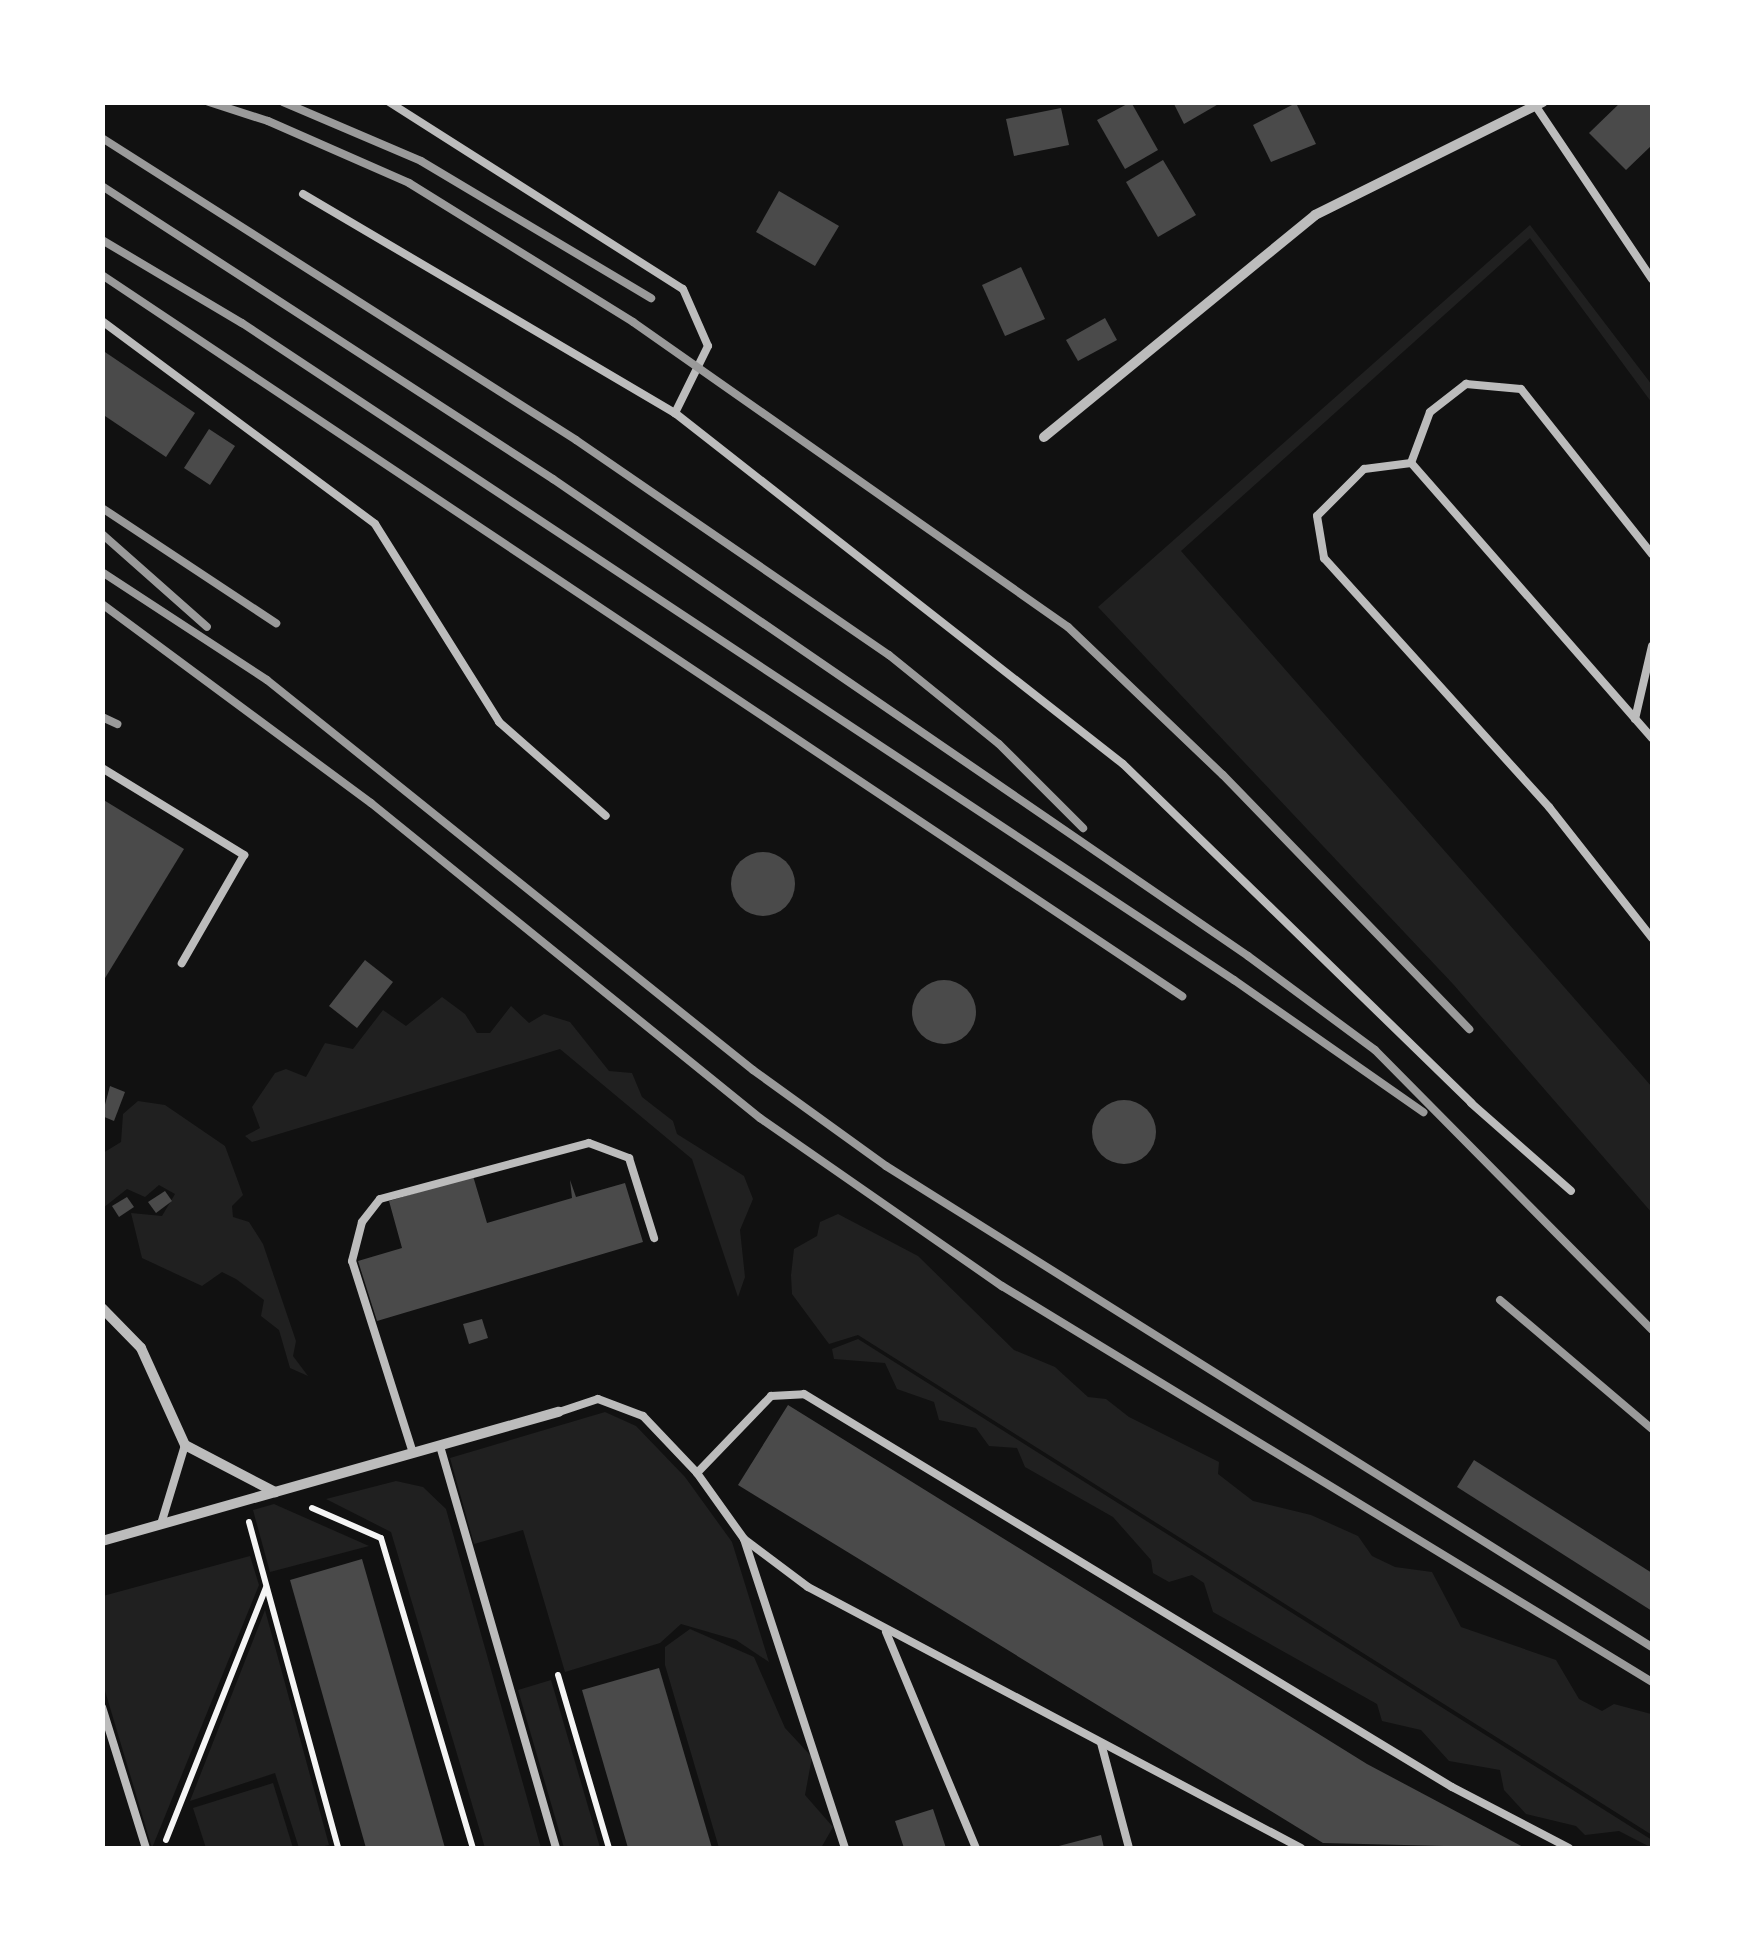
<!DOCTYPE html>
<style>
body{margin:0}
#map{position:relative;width:1755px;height:1951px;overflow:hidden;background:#111;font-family:Helvetica,sans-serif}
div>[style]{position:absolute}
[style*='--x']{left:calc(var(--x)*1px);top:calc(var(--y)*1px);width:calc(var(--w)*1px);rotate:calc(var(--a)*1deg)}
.green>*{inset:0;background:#202020}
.building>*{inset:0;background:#4a4a4a}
.round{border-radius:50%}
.path>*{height:6px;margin:-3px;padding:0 3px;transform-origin:3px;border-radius:3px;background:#f5f5f5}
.service>*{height:8px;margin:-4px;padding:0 4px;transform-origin:4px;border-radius:4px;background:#bcbcbc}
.minor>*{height:10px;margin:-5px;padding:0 5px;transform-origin:5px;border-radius:5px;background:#bcbcbc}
.rail>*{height:8px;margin:-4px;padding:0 4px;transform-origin:4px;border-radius:4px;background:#9a9a9a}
span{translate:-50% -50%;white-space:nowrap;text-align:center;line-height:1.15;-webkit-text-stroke:9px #fff;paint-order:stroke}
.frame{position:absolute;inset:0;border:105px solid #fff;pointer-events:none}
</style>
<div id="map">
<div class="green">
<i style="clip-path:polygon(1530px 225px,1652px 385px,1652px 403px,1530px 238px,1181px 551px,1652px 1087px,1652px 1213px,1453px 984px,1098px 607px)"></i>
<i style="clip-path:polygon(442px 997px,465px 1014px,477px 1033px,490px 1033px,511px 1006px,529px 1023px,544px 1014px,570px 1022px,609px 1071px,632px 1073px,642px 1097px,673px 1121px,677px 1134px,744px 1176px,753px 1199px,740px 1230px,745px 1277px,738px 1297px,692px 1159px,560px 1049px,252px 1142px,245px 1136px,260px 1128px,252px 1107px,275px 1073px,286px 1069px,306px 1077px,325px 1043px,353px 1049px,383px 1010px,406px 1026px)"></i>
<i style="clip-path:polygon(138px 1101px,165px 1105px,225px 1146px,243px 1195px,232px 1206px,233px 1217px,249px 1222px,263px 1244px,296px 1341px,293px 1356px,308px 1376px,290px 1368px,279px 1330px,261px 1316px,264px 1300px,236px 1279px,222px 1272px,202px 1286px,142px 1258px,131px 1213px,162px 1216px,175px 1194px,159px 1185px,145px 1197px,127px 1189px,103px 1208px,103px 1153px,121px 1142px,123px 1114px)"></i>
<i style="clip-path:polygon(838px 1214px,918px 1256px,1014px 1350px,1055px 1367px,1088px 1397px,1106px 1399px,1129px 1417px,1219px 1462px,1218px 1474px,1253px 1501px,1311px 1515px,1358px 1536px,1372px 1556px,1395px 1567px,1432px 1572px,1461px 1627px,1556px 1660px,1579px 1699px,1602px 1711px,1614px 1704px,1651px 1714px,1652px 1835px,858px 1335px,829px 1344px,792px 1294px,791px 1275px,794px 1249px,817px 1236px,820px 1222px)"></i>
<i style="clip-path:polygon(858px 1339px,1652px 1840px,1652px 1848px,1619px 1831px,1585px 1835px,1576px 1826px,1526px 1814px,1504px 1790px,1500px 1770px,1449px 1761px,1421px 1730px,1382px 1721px,1377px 1704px,1213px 1612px,1204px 1583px,1192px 1575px,1169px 1582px,1153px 1573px,1151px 1560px,1113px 1517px,1025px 1467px,1017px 1448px,989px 1446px,976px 1428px,939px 1420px,934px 1402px,897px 1389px,885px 1363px,834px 1359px,832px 1349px)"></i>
<i style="clip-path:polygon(605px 1412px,636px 1426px,685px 1477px,732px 1542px,769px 1662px,736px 1640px,681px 1624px,660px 1643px,565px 1672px,523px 1530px,474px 1544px,450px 1458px)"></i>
<i style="clip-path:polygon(396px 1481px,423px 1487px,446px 1509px,541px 1848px,485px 1848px,391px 1532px,326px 1499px)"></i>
<i style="clip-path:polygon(274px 1504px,369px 1546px,270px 1572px,253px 1510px)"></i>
<i style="clip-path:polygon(250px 1556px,259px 1585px,152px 1848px,103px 1684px,103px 1596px)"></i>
<i style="clip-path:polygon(265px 1610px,329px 1845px,316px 1848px,299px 1848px,275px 1773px,190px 1801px)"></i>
<i style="clip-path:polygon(690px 1629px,754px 1657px,785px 1728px,812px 1757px,805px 1795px,833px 1827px,821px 1848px,719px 1848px,665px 1665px,665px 1647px)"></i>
<i style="clip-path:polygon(551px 1680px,599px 1844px,600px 1848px,564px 1848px,518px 1690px)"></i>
<i style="clip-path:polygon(273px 1783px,293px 1848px,206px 1848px,193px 1808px)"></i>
</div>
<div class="building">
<i style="clip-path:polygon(1131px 102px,1158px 150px,1125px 169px,1097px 120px)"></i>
<i style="clip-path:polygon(1173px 102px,1222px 102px,1184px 124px)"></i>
<i style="clip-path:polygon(1621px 102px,1652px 102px,1652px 145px,1626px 170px,1589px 133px)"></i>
<i style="clip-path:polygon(1296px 103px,1316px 144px,1271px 162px,1253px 125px)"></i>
<i style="clip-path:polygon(1061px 108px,1069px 145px,1014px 156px,1006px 119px)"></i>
<i style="clip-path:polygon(1163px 160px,1196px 215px,1158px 237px,1126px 182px)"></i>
<i style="clip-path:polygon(779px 191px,839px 226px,815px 266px,756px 232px)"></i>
<i style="clip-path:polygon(1021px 267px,1045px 319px,1005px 336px,982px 285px)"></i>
<i style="clip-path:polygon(1105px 318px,1117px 340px,1078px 361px,1066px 340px)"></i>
<i style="clip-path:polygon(102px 350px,195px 413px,166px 457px,102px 414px)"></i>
<i style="clip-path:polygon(209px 429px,235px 446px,210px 485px,184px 468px)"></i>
<i style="clip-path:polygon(102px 799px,184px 849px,102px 983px)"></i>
<i class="round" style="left:731px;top:852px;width:64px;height:64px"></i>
<i style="clip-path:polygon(365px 960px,393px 982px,357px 1028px,329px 1006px)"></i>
<i class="round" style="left:912px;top:980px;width:64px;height:64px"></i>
<i style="clip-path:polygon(110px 1086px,125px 1092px,114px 1121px,102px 1116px)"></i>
<i class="round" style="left:1092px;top:1100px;width:64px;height:64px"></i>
<i style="clip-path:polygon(473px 1176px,487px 1223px,572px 1198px,570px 1180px,576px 1197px,625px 1183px,643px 1242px,377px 1321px,358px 1261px,402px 1248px,389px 1201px)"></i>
<i style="clip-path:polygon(165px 1191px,172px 1201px,156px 1213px,148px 1202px)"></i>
<i style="clip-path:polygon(127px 1197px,134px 1207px,119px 1217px,112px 1206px)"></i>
<i style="clip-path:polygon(482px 1319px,488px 1338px,469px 1344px,463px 1324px)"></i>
<i style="clip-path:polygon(788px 1405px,1367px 1764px,1525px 1848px,1323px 1843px,738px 1485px)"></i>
<i style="clip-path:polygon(1474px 1460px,1652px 1573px,1652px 1611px,1457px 1487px)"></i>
<i style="clip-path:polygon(362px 1559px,445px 1848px,366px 1848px,290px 1580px)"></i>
<i style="clip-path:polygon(659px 1668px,712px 1848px,628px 1848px,582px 1690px)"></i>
<i style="clip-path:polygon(933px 1809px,946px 1848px,904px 1848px,895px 1821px)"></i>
<i style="clip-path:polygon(1101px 1835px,1104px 1848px,1055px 1848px,1055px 1847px)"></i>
</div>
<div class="path">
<i style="--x:312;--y:1508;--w:75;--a:23.5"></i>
<i style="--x:381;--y:1538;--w:323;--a:73.5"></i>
<i style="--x:249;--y:1522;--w:338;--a:74.7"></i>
<i style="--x:558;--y:1675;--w:180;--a:73.6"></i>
<i style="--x:166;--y:1840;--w:272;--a:-68.4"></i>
</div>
<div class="service">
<i style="--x:389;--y:102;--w:348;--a:32.5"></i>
<i style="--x:683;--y:289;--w:62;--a:66.3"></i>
<i style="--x:708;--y:346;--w:75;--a:116.2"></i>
<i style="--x:675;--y:413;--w:569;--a:38.08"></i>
<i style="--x:1123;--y:764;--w:486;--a:44.2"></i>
<i style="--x:1471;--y:1103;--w:133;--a:41.3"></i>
<i style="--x:1537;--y:108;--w:206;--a:56.1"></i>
<i style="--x:303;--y:194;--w:432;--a:30.5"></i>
<i style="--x:102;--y:321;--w:340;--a:36.6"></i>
<i style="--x:375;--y:524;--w:234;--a:57.9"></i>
<i style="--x:499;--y:722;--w:142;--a:41.3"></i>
<i style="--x:1411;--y:463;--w:54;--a:-69.6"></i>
<i style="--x:1430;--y:412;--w:46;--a:-37.9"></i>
<i style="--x:1466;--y:384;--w:55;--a:5.2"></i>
<i style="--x:1521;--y:389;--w:211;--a:51.6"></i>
<i style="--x:1635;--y:719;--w:75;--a:-76.9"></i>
<i style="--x:1652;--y:738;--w:366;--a:-131.2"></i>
<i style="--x:1411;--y:463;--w:47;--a:172.7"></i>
<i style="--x:1364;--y:469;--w:66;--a:135"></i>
<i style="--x:1317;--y:516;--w:43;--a:80.5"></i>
<i style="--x:1324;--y:558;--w:336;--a:47.9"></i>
<i style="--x:1549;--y:807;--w:167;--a:51.8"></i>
<i style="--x:102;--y:768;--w:167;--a:31.5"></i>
<i style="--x:244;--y:855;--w:125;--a:119.9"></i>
<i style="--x:559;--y:1412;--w:41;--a:-18.4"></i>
<i style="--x:598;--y:1399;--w:48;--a:20.7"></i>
<i style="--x:643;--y:1416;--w:79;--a:46.5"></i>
<i style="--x:697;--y:1473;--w:81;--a:54.5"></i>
<i style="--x:744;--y:1539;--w:80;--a:36.9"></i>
<i style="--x:808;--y:1587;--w:558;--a:27.9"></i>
<i style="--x:440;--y:1446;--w:418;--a:73.9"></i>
<i style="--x:413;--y:1453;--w:201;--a:-107.6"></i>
<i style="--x:352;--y:1261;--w:40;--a:-75.6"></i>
<i style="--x:362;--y:1222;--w:29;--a:-52"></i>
<i style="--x:380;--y:1199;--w:216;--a:-15"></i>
<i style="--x:589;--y:1143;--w:43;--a:20.6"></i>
<i style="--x:629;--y:1158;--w:84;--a:72.6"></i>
<i style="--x:697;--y:1473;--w:107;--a:-46.1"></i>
<i style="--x:771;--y:1396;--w:33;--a:-3"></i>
<i style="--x:804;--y:1394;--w:758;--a:31.24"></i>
<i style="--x:1452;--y:1787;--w:132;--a:27.5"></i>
<i style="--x:161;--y:1524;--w:83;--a:-73.1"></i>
<i style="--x:744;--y:1539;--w:325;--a:71.9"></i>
<i style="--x:886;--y:1632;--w:234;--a:67.4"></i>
<i style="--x:102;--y:1707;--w:148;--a:72.7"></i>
<i style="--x:1101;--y:1743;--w:109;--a:75.1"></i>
</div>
<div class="minor">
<i style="--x:1044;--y:437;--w:350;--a:-39.3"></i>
<i style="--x:1315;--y:215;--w:254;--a:-26.4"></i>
<i style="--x:102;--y:1308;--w:56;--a:45.7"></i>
<i style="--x:141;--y:1348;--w:107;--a:65.6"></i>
<i style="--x:185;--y:1445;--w:102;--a:27.6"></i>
<i style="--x:102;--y:1541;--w:475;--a:-15.8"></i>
</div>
<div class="rail">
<i style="--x:209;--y:102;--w:62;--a:17.9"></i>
<i style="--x:268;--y:121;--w:154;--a:23.7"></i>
<i style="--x:409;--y:183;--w:264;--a:31.8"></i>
<i style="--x:633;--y:322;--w:531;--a:35.04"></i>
<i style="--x:1068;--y:627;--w:214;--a:43.7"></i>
<i style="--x:1223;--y:775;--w:354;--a:45.9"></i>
<i style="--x:283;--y:102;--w:150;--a:23.1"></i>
<i style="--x:421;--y:161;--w:268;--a:30.8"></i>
<i style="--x:102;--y:138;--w:562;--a:32.5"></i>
<i style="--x:576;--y:440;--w:380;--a:34.5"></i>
<i style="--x:889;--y:655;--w:141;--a:39"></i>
<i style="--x:999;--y:744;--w:119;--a:45"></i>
<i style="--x:102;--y:186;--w:538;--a:33.01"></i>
<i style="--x:553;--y:479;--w:843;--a:34.46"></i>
<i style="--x:1248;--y:956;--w:158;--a:36.5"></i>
<i style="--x:1375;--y:1050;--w:394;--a:45.3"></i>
<i style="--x:102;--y:240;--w:163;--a:30.7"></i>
<i style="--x:242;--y:323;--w:1190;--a:33.52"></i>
<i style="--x:1234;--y:980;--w:231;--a:34.9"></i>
<i style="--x:102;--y:275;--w:1299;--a:33.73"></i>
<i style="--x:102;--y:508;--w:209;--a:33.5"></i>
<i style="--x:102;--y:534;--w:140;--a:41.5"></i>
<i style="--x:102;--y:572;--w:197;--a:33.2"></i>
<i style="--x:267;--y:680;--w:623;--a:38.75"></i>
<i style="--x:753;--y:1070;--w:164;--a:35.8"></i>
<i style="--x:886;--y:1166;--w:904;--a:32.13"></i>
<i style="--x:102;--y:604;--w:335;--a:36.5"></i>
<i style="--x:371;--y:803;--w:501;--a:39"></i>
<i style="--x:760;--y:1118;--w:295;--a:34.8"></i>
<i style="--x:1002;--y:1286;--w:761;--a:31.35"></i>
<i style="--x:102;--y:717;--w:17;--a:25"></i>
<i style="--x:1500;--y:1300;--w:199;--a:40.3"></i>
</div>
<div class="frame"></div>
</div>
